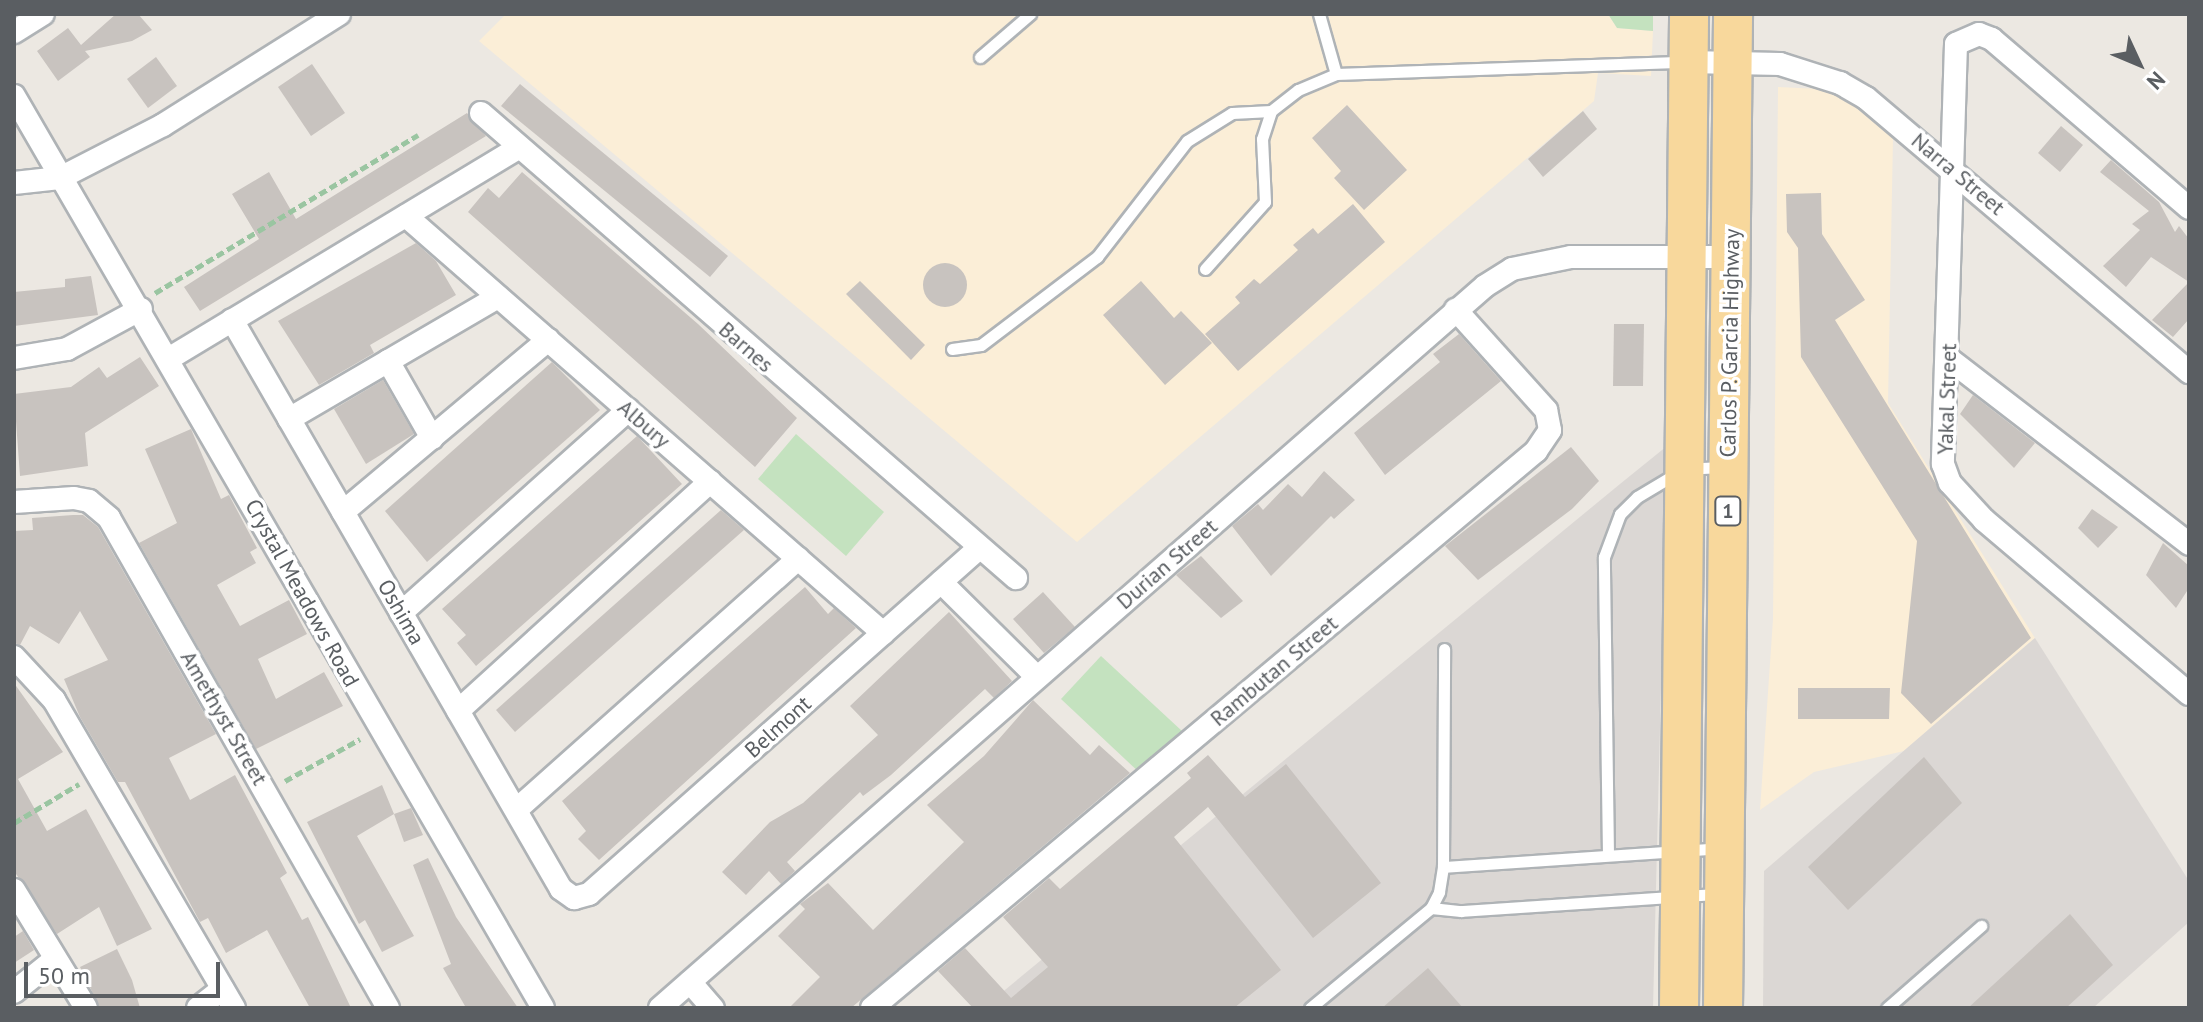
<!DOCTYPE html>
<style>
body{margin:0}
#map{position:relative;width:2203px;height:1022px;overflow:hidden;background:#ece8e2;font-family:"PT Sans",sans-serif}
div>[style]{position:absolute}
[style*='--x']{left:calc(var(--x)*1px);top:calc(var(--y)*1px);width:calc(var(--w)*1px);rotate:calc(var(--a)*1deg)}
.commercial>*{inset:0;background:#fbeed7}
.industrial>*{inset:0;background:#dbd7d4}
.green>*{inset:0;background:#c4e2bf}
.building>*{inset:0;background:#c8c3bf}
.round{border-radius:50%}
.path>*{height:5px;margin-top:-2.5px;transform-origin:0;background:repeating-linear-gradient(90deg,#9ac5a1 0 8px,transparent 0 12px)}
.roads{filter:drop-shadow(2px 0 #afb3b6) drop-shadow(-2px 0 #afb3b6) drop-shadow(0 2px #afb3b6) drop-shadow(0 -2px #afb3b6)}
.service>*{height:11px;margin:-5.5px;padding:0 5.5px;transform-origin:5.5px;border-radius:5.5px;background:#fff}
.minor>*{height:22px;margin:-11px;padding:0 11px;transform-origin:11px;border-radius:11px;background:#fff}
.trunk>*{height:38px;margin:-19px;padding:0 19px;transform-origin:19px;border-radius:19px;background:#f8d89c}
span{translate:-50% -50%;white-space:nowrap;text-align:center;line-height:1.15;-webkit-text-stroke:7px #fff;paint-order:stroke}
.shield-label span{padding:2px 6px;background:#fff;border:2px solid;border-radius:6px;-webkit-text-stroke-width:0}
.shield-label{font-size:20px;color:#5a5e62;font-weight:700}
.street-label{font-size:22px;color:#5a5e62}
.frame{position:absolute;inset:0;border:16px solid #5a5e62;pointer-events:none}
.north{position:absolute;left:2099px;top:24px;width:80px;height:80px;-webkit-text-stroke:6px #fff;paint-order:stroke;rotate:134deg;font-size:22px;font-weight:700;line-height:32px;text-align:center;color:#5a5e62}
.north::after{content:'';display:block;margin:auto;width:28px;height:36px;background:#5a5e62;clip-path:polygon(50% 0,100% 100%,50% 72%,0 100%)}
.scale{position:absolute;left:24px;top:962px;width:196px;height:36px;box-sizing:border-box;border:4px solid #5a5e62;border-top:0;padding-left:10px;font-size:24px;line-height:28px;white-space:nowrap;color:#5a5e62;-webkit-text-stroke:6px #fff;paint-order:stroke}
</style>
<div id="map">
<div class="commercial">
<i style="clip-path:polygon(506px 14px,1608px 14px,1617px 28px,1653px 31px,1651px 76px,1598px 73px,1594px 101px,1077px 542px,479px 41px)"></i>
<i style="clip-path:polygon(1778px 87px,1820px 89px,1848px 101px,1893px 138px,1888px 403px,2035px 638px,1904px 751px,1814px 772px,1760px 810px,1773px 619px)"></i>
</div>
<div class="industrial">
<i style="clip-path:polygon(1667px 446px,1653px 1008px,983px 1008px,1620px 484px)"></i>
<i style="clip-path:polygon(2035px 638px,2189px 881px,2189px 922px,2093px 1008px,1763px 1008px,1764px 871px)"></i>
</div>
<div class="green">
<i style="clip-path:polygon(1608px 14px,1653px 14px,1653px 31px,1617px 28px)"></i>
<i style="clip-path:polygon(796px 434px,884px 512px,846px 556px,758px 479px)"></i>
<i style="clip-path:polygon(1101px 656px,1182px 731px,1142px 775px,1061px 699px)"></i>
</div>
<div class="building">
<i style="clip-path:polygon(116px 14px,138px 14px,152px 30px,132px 41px,85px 51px,90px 57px,58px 81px,37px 51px,68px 28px,81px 45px)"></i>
<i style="clip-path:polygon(156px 57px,177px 86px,148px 108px,127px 79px)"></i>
<i style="clip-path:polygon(312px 64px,345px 113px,311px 136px,278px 87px)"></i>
<i style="clip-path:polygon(520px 84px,728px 256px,710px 277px,501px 106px)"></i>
<i style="clip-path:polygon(1347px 105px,1407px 170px,1364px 210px,1334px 178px,1341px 171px,1312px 138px)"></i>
<i style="clip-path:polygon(1583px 111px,1597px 129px,1543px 177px,1528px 159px)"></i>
<i style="clip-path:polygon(467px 113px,486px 136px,200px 311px,184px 287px,259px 239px,232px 194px,269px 172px,296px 219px)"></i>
<i style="clip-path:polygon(2061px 126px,2083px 145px,2060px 172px,2038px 153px)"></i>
<i style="clip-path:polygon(2111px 160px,2159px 202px,2175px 232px,2179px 226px,2189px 239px,2189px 319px,2173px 337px,2152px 320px,2189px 282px,2151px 257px,2126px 287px,2103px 266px,2140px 230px,2132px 224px,2149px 211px,2100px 172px)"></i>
<i style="clip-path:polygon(522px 172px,698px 324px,797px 418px,755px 467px,468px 212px,488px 188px,499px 198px)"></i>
<i style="clip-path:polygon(1821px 193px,1822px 234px,1865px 300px,1835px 320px,2031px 638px,1931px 724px,1901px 693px,1917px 541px,1801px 357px,1798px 248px,1787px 232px,1786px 194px)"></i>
<i style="clip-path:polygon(1353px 204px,1385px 242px,1238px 371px,1205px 334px,1240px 303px,1235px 297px,1254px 279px,1260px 284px,1298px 250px,1293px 245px,1313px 228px,1318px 234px)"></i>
<i style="clip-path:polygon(416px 243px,436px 261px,456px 295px,370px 345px,374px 353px,319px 385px,278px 321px)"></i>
<i class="round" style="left:923px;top:263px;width:44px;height:44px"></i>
<i style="clip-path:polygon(91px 276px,98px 315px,14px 326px,14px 292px,65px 287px,65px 279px)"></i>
<i style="clip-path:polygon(860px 281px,925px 345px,911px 360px,846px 294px)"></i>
<i style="clip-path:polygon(1141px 281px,1174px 318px,1181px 311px,1212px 343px,1165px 385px,1103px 315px)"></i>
<i style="clip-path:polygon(1614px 324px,1644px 324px,1643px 386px,1613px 386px)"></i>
<i style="clip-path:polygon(1459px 334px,1501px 381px,1385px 475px,1354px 433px,1440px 362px,1433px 354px)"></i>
<i style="clip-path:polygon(140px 357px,159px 386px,85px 433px,88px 466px,20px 476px,14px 394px,71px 387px,99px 367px,107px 378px)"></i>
<i style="clip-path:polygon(552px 362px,600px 410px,427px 562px,385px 511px)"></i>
<i style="clip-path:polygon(383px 380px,414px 434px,366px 464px,334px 409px)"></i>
<i style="clip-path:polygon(1973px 395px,2035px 443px,2014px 468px,1960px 414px)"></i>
<i style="clip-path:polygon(191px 429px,221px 499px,229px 495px,257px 548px,250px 552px,256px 563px,217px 585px,240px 626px,289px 600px,307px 634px,258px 659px,276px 699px,324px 672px,343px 706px,256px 749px,139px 543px,177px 523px,145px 449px)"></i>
<i style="clip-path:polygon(637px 436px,682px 484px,476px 666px,457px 643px,466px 635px,442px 609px)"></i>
<i style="clip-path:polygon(1571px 447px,1599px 481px,1572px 509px,1478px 580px,1445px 546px)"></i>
<i style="clip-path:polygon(1324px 471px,1355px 500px,1334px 519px,1331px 516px,1271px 576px,1232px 526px,1258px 504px,1263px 510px,1288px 484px,1302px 497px)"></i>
<i style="clip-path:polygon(2092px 509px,2118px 527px,2098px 548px,2078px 528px)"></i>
<i style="clip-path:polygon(721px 510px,744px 530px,515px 732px,496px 710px)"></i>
<i style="clip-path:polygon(73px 515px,83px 515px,98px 527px,216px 734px,169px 758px,190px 800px,235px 775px,287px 873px,280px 878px,302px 920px,308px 917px,351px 1008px,310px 1008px,267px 930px,226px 953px,208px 918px,200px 922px,125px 782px,118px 782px,80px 717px,64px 679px,108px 660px,80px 611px,59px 644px,30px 626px,20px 645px,14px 643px,14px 531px,33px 530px,32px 518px)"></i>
<i style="clip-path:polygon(2163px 543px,2189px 566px,2189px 588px,2176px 608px,2146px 575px)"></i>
<i style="clip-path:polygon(1201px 556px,1243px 601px,1221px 618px,1176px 575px)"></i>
<i style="clip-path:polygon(805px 587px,828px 614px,834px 608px,856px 628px,599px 860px,578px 839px,586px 831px,562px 801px)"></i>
<i style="clip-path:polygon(1043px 592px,1075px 627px,1044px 653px,1013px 619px)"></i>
<i style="clip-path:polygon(949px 612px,1012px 681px,994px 698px,985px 689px,891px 775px,863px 796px,860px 792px,787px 862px,795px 871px,781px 884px,769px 871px,746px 895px,722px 872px,770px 822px,803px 803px,878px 735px,850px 706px)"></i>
<i style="clip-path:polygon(14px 683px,63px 752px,18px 779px,47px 831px,86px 809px,152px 929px,117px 946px,99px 907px,57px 934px,14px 871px)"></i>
<i style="clip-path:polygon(1798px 688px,1890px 688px,1889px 719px,1798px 719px)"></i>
<i style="clip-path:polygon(1033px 700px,1090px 755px,1099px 745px,1130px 773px,851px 1008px,789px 1008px,820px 977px,778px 936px,805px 909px,800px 904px,828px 883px,873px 930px,964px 842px,927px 805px,984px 756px)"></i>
<i style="clip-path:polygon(1208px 755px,1245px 797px,1286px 764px,1381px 883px,1313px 938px,1208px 807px,1174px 837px,1281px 970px,1234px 1008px,973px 1008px,938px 971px,965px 948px,1011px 998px,1048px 967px,1003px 917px,1049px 878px,1060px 889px,1191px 778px,1187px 773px)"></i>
<i style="clip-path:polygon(1924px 757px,1962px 803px,1848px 910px,1808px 867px)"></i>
<i style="clip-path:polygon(382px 785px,394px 814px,357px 836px,414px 936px,382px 952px,365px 920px,359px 924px,307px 822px)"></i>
<i style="clip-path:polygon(411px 808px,423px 835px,404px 842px,394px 814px)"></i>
<i style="clip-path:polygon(428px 858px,456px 917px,518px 1008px,461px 1008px,465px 1006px,443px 968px,451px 964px,413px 865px)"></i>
<i style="clip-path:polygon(2070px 914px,2113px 965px,2066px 1008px,1968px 1008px)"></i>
<i style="clip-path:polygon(23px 931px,34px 950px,14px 963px,14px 937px)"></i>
<i style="clip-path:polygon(117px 949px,132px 980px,140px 1008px,100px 1008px,80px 967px)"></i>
<i style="clip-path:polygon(1428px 968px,1463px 1008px,1382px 1008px)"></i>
</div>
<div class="path">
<i style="--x:155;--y:293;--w:307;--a:-31"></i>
<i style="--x:285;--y:781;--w:86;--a:-29.2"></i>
<i style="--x:14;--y:823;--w:76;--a:-31"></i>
</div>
<div class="roads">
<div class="service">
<i style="--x:1319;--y:14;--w:62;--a:74.2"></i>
<i style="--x:980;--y:57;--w:66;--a:-40.7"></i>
<i style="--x:1205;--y:269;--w:90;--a:-48.2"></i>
<i style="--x:1265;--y:202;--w:63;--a:-92.7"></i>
<i style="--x:1262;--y:139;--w:29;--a:-72"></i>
<i style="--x:1271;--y:111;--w:34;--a:-38"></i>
<i style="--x:1298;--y:90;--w:41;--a:-22.8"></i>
<i style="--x:1336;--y:74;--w:348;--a:-2"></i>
<i style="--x:952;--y:349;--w:29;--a:-8"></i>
<i style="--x:981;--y:345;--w:146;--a:-37.2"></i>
<i style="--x:1097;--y:257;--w:147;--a:-52.2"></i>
<i style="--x:1187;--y:141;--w:53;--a:-31.9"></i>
<i style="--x:1232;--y:113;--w:39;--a:-3"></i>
<i style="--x:1608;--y:855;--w:298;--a:-90.8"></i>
<i style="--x:1604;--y:557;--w:46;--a:-69.6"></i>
<i style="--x:1620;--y:514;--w:24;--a:-45"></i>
<i style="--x:1637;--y:497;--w:55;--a:-30.8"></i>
<i style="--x:1684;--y:469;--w:37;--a:-3"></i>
<i style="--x:1443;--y:867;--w:218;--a:-89.7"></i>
<i style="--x:1431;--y:908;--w:30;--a:6"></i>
<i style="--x:1461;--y:911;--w:257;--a:-3.8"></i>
<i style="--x:1310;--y:1008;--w:157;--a:-39.6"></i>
<i style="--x:1431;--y:908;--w:18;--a:-63"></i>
<i style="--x:1439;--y:892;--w:25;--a:-81"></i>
<i style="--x:1443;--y:867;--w:279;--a:-3.9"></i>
<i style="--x:1887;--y:1008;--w:125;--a:-41.1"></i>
</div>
<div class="minor">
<i style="--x:14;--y:32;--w:34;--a:-32"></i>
<i style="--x:1689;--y:62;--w:91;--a:1.3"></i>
<i style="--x:1780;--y:64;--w:63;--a:17.6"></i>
<i style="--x:1840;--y:83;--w:30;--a:30"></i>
<i style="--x:1866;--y:98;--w:424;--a:40.3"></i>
<i style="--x:14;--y:96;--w:1054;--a:59.88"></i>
<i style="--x:481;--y:113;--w:709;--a:41"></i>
<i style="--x:14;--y:183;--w:46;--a:-6.2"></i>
<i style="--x:60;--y:178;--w:116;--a:-27.2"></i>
<i style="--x:163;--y:125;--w:208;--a:-32.2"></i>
<i style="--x:2189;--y:208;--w:260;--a:-139.4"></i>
<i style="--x:1992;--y:39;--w:14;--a:-159"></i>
<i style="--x:1979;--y:34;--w:25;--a:157"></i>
<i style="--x:1956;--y:44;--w:420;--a:91.8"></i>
<i style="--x:1943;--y:464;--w:20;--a:70"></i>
<i style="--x:1950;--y:483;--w:50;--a:47.4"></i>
<i style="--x:1984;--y:520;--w:269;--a:40.3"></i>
<i style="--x:406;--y:216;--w:634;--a:41.16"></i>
<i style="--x:232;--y:320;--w:657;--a:59.96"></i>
<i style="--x:561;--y:889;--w:16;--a:35"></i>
<i style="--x:574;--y:898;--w:16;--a:-15"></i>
<i style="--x:589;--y:894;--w:520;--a:-41.57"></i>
<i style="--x:14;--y:358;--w:54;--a:-9.6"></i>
<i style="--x:67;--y:349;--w:84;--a:-28.4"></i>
<i style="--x:170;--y:358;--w:405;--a:-31.1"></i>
<i style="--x:1949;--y:359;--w:303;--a:37.6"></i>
<i style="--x:388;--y:361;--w:89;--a:60.3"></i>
<i style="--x:289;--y:419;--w:242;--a:-30.3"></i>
<i style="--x:14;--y:502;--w:60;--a:-3.8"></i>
<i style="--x:74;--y:498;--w:15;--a:11"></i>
<i style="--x:89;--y:501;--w:26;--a:40"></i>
<i style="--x:109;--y:518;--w:564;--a:60.34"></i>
<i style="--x:343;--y:512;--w:268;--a:-40"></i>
<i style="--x:941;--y:582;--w:135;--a:44.7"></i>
<i style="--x:401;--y:613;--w:305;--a:-41.8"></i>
<i style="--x:14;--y:657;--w:59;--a:47.1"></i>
<i style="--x:54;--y:700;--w:357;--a:59.7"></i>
<i style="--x:458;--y:711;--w:341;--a:-42.3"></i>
<i style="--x:516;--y:810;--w:378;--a:-41.7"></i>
<i style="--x:14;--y:890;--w:138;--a:58.6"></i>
<i style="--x:690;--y:982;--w:35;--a:49"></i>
<i style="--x:14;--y:992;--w:53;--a:-38.8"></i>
<i style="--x:198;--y:1008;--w:31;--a:-38"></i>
<i style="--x:660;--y:1008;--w:1096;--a:-41.19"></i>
<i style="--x:1485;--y:286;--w:32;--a:-32"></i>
<i style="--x:1512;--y:269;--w:60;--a:-11.5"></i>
<i style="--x:1571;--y:257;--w:160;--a:0"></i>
<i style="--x:872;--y:1008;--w:867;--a:-39.99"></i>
<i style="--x:1536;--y:451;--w:25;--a:-56"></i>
<i style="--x:1550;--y:430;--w:20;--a:-101"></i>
<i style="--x:1546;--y:410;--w:135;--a:-132"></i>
</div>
<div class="trunk">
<i style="--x:1679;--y:1008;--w:994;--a:-89.42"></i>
<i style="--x:1723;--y:1008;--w:994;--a:-89.42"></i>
</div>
</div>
<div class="shield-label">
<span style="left:1728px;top:511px">1</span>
</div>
<div class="street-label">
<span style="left:1958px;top:174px;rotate:40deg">Narra Street</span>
<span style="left:1730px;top:343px;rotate:-89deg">Carlos P. Garcia Highway</span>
<span style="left:746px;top:347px;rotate:41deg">Barnes</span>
<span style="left:1947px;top:399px;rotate:-88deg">Yakal Street</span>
<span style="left:644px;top:424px;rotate:41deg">Albury</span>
<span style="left:1167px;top:564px;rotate:-41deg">Durian Street</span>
<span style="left:302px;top:593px;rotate:61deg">Crystal Meadows Road</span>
<span style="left:401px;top:612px;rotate:60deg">Oshima</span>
<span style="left:1274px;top:671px;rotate:-40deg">Rambutan Street</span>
<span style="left:224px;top:718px;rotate:60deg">Amethyst Street</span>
<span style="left:778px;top:727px;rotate:-42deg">Belmont</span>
</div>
<div class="frame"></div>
<div class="north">N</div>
<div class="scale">50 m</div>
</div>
